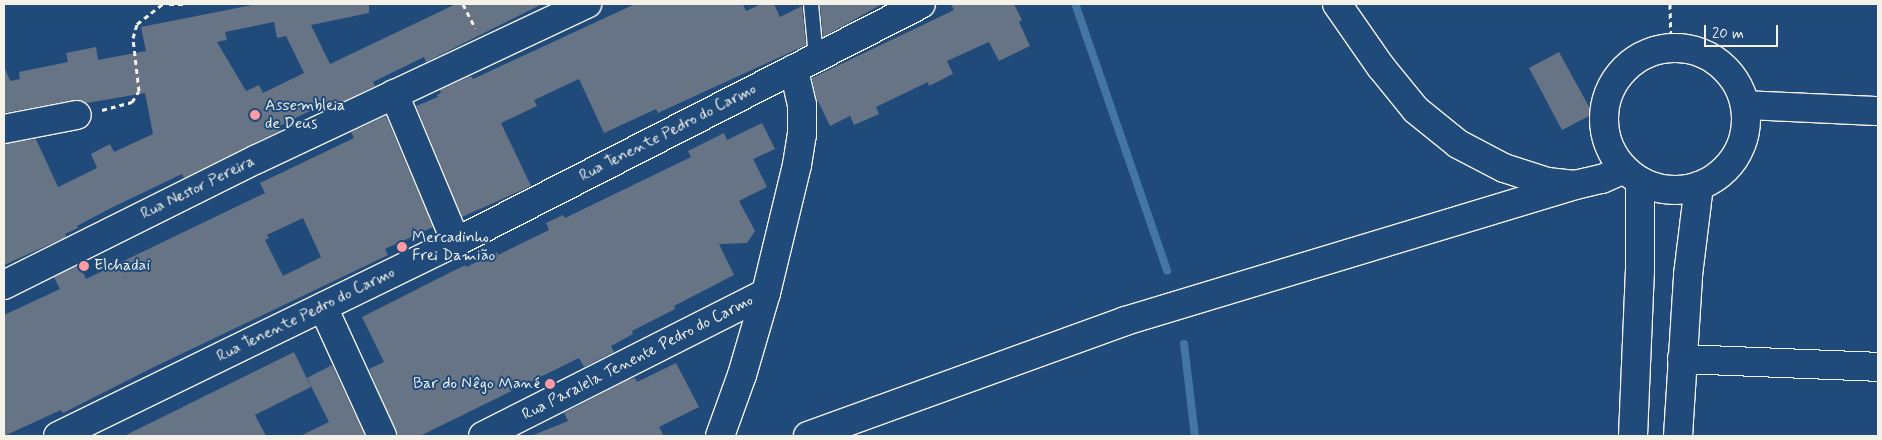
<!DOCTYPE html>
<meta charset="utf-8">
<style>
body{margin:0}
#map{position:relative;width:1882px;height:440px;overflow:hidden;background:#1f4a7a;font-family:Mynerve,sans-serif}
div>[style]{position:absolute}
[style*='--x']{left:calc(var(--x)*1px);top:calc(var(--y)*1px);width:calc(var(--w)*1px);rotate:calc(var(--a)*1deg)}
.stream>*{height:8px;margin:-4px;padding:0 4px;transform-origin:4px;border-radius:4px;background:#4376a0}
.building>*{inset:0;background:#677486}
.path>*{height:3px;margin-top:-1.5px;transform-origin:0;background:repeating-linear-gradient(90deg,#f4f1e8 0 5px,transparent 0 9px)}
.roads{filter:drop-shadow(1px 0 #f4f1e8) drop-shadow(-1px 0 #f4f1e8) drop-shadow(0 1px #f4f1e8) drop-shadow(0 -1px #f4f1e8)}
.service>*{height:14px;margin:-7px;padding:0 7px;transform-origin:7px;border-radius:7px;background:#1f4a7a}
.minor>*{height:28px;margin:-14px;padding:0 14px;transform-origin:14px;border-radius:14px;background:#1f4a7a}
.minor>.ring{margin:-14px;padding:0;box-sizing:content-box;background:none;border:28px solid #1f4a7a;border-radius:50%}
.dots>*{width:14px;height:14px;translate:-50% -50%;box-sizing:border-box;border:2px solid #1f4a7a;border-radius:50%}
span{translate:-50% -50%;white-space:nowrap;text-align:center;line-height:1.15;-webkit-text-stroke:4px #1f4a7a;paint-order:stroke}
.poi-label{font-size:16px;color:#f4f1e8}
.left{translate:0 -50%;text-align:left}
.right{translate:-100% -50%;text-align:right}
.street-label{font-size:16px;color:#f4f1e8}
.frame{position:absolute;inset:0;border:5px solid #f4f1e8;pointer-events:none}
.scale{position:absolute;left:1704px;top:25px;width:74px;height:22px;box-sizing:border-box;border:2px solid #f4f1e8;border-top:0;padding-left:6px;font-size:15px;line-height:18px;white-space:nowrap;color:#f4f1e8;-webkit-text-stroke:4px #1f4a7a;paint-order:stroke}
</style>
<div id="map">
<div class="stream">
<i style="--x:1076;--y:6;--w:280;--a:71"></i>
<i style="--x:1184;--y:344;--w:93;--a:83.2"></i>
</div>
<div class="building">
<i style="clip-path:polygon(evenodd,257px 4px,369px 4px,369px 13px,311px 25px,330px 64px,456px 4px,542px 4px,426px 62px,424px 57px,373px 82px,375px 86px,338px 104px,337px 101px,321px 108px,320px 106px,279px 126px,281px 130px,184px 178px,182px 174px,111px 208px,77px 226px,78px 228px,65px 234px,66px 237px,4px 265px,4px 144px,36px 139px,58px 187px,97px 168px,91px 154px,110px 144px,114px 152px,153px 134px,145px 93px,87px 103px,74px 100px,4px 113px,4px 66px,10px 81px,20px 79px,19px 72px,68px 62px,66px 53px,96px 47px,98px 60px,146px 51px,141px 27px,257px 4px,274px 22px,277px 38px,286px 36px,304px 73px,263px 93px,259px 85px,246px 91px,217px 42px,227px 40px,225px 32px,274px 22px)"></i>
<i style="clip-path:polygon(635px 4px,743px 4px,746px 11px,761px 4px,774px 4px,780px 17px,802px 6px,806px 45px,658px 113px,656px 109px,604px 133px,579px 79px,534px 100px,537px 106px,501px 123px,531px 186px,462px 217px,416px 106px,438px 97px,437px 95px,441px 93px,440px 90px,471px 76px,473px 79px)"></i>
<i style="clip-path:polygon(820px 4px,882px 4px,823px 37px)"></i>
<i style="clip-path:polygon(951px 4px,1014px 4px,1022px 20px,1019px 22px,1030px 46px,999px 61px,989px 42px,947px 61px,953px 74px,929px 86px,928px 82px,876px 107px,879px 114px,854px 125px,850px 116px,830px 126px,816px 97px,812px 78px,954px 10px)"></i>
<i style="clip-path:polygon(1559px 52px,1593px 114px,1562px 130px,1529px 68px)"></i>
<i style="clip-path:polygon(evenodd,386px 116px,433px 227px,385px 249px,388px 255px,152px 368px,63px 413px,61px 410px,4px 436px,4px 315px,60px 289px,54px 277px,79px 265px,86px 279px,265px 193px,260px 183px,354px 138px,351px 132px,386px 116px,303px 218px,321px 257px,283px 276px,265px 240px,269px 238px,267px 235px,303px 218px)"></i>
<i style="clip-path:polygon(762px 123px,775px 149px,753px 159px,767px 187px,739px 201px,755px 231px,747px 243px,719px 244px,734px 275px,674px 306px,675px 309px,632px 331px,633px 334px,611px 346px,614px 352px,584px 367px,579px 358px,420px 436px,397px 436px,369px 369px,384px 362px,362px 317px,465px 265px,466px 267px,497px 252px,498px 255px,549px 230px,546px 223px,563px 215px,565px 218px,691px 157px,688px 151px,724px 133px,727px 140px)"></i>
<i style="clip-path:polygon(294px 352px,311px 387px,255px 415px,266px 436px,124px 436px)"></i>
<i style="clip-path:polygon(676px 363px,699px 407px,659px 427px,664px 436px,531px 436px,568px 421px,564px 413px,628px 380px,635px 378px,637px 382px)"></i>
<i style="clip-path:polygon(332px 365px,365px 436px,300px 436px,329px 422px,307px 378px)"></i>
</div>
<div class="path">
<i style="--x:169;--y:4;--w:14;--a:0"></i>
<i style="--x:463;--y:4;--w:27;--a:63"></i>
<i style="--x:1670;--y:4;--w:44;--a:88.7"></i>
<i style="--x:102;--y:110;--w:31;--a:-15"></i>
<i style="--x:132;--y:102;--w:13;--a:-58"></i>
<i style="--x:139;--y:91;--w:53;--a:-96.5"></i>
<i style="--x:133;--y:38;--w:15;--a:-74"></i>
<i style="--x:137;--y:24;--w:33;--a:-38"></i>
</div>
<div class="roads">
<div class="service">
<i style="--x:811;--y:4;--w:53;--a:84.6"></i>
</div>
<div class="minor">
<i style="--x:1337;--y:4;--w:77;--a:55.1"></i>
<i style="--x:1381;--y:67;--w:55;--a:50.9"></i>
<i style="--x:1416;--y:110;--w:54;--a:39"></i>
<i style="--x:1458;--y:144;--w:52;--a:27.6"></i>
<i style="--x:1504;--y:168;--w:45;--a:18"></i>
<i style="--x:1547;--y:182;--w:28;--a:6"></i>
<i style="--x:1575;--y:185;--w:28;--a:-13"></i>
<i style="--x:1602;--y:179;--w:24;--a:-24"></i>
<i class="ring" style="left:1604px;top:48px;width:114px;height:114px"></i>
<i style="--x:394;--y:94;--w:160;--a:67.3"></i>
<i style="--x:1745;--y:105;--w:133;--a:2.6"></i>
<i style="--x:4;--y:129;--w:74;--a:-10.9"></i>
<i style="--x:4;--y:285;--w:283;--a:-26.5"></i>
<i style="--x:257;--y:159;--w:365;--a:-25.2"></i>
<i style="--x:323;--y:307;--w:142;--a:65.4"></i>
<i style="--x:1682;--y:359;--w:196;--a:2.3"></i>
<i style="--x:58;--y:436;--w:443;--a:-26"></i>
<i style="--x:456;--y:242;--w:522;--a:-27.1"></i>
<i style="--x:483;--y:436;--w:317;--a:-26.8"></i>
<i style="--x:720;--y:436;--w:65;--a:-70.2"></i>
<i style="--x:742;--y:375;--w:85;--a:-73.7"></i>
<i style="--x:766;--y:293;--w:132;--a:-76.4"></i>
<i style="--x:797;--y:165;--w:30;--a:-81"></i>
<i style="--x:802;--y:135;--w:30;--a:-90"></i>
<i style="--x:802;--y:105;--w:37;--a:-103"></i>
<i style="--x:808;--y:436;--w:337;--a:-19.9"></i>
<i style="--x:1125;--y:321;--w:470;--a:-16.8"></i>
<i style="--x:1633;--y:436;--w:165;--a:-87.6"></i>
<i style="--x:1640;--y:271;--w:90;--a:-90"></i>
<i style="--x:1678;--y:436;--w:161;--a:-86.4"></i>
<i style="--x:1688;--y:275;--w:90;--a:-83"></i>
</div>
</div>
<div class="dots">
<i style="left:255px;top:115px;background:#ff9aa2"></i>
<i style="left:402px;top:247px;background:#ff9aa2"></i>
<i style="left:84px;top:266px;background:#ff9aa2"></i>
<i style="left:550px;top:384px;background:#ff9aa2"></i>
</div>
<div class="poi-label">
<span class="left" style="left:265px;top:115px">Assembleia<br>de Deus</span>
<span class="left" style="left:412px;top:247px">Mercadinho<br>Frei Damião</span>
<span class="left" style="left:94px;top:266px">Elchadai</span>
<span class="right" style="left:540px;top:384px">Bar do Nêgo Mané</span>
</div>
<div class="street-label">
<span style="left:668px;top:133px;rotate:-27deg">Rua Tenente Pedro do Carmo</span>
<span style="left:198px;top:188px;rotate:-26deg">Rua Nestor Pereira</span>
<span style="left:306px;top:315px;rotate:-26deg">Rua Tenente Pedro do Carmo</span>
<span style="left:638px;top:358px;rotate:-27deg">Rua Paralela Tenente Pedro do Carmo</span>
</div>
<div class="frame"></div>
<div class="scale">20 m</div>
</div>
